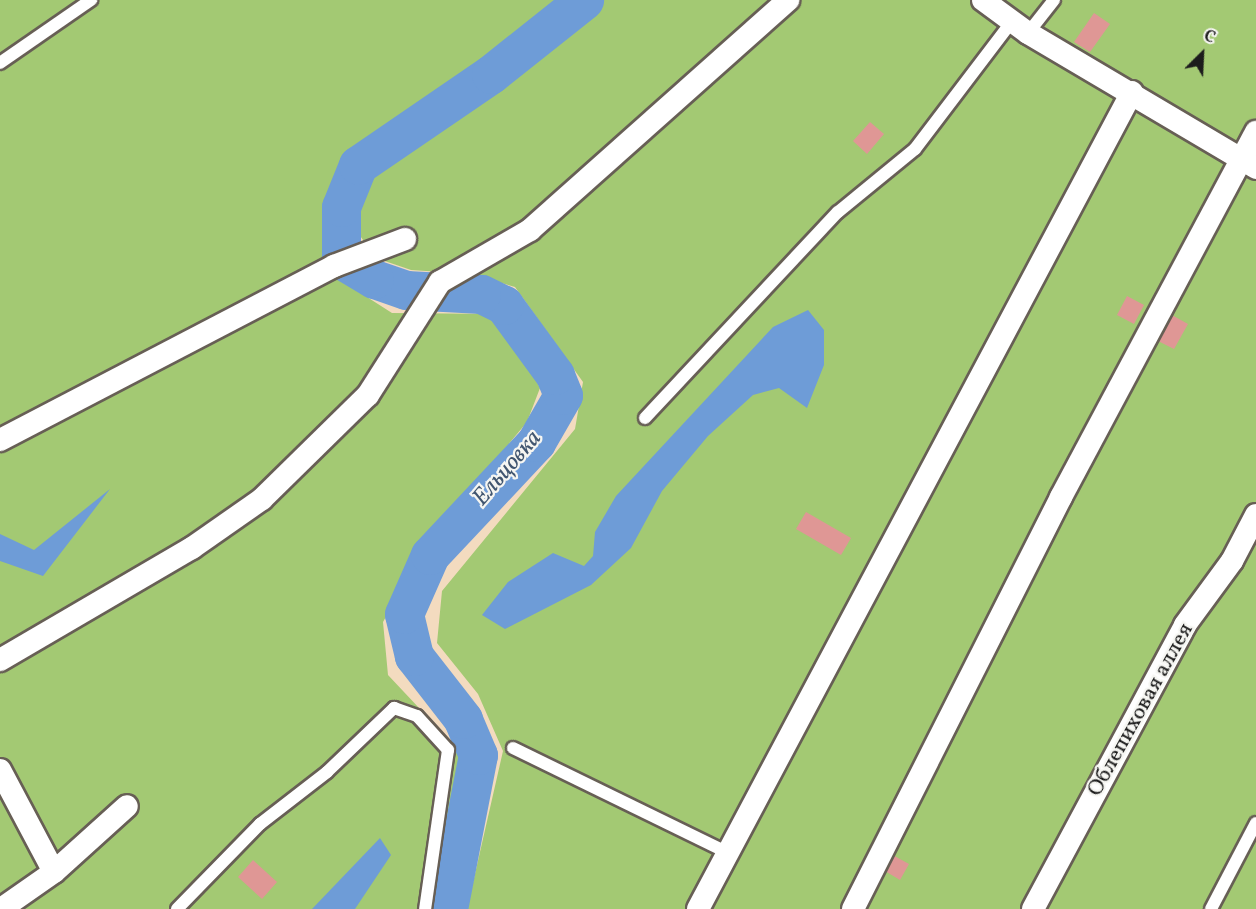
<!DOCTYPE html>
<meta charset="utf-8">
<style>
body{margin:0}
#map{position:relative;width:1256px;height:909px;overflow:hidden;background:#f3dbbf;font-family:Vollkorn,serif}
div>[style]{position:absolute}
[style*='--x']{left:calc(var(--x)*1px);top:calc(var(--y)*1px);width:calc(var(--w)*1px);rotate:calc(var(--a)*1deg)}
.green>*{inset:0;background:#a3c973}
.water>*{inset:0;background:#6e9cd7}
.river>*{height:39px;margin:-19.5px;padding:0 19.5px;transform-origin:19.5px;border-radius:19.5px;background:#6e9cd7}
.building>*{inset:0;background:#df9795}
.roads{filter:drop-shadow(2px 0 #675f55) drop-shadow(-2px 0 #675f55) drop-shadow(0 2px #675f55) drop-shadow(0 -2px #675f55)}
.lane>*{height:12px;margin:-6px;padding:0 6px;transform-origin:6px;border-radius:6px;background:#fff}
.street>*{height:22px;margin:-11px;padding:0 11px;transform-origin:11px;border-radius:11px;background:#fff}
span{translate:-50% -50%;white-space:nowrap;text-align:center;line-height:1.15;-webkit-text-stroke:4.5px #f6f6f2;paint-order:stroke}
.street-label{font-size:22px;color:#1c1c1c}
.water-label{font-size:24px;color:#415670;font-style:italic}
.north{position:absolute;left:1172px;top:24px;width:60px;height:60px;-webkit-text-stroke:4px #f6f6f2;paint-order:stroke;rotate:24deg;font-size:16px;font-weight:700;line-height:24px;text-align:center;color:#1c1c1c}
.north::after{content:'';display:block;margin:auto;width:21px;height:27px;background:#1c1c1c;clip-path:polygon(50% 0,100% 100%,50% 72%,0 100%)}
</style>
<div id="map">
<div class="green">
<i style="clip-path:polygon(0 0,573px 0,548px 24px,414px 119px,356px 145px,336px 172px,328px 212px,331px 274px,392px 313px,500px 314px,540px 388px,527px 422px,428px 541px,383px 622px,388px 675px,467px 759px,436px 909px,0 909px)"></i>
<i style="clip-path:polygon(594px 0,1256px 0,1256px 909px,467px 909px,503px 751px,478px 694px,437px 643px,442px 591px,575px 429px,583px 382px,515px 287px,471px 274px,411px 270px,376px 258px,353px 226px,355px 195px,367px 170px,558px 38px)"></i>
</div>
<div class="water">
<i style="clip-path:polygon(808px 310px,824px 330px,824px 365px,807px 408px,779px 388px,753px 395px,708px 436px,662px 491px,631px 548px,591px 585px,505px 629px,482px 615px,508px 582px,553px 553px,584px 566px,593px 556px,595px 532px,616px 496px,773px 327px)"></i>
<i style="clip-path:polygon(110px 489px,43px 576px,0 561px,0 534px,34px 550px)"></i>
<i style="clip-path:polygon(380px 838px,391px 855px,355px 909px,312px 909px)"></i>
</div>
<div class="river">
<i style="--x:448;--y:909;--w:157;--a:-79"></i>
<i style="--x:478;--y:755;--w:39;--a:-113"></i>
<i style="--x:463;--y:719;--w:80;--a:-127.9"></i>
<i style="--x:414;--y:656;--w:43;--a:-103.4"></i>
<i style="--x:404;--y:614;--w:64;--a:-66.2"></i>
<i style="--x:430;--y:555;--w:155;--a:-46.8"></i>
<i style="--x:536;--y:442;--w:54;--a:-60.1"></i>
<i style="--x:563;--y:395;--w:22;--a:-112"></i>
<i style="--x:555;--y:375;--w:87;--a:-126.1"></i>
<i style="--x:504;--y:305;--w:25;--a:-154"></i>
<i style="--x:481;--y:294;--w:75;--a:-176.9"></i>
<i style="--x:406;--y:290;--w:34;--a:-161"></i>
<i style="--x:374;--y:279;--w:39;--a:-149"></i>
<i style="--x:341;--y:259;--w:52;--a:-90"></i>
<i style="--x:341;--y:207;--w:45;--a:-68"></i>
<i style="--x:358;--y:165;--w:161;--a:-34.4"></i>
<i style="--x:491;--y:74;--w:119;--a:-38.5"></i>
</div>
<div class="building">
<i style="clip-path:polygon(1094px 13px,1110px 24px,1090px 52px,1074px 42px)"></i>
<i style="clip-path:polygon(870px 122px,884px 134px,867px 154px,853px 141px)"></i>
<i style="clip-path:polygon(1127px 296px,1144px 305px,1134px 324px,1117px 315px)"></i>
<i style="clip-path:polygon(1170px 314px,1188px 324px,1174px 349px,1156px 340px)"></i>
<i style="clip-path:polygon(806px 512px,851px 538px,841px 555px,796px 529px)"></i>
<i style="clip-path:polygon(889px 853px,909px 864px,900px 880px,880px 868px)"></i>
<i style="clip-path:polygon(253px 860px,277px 882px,262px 899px,238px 877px)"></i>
</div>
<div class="roads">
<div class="lane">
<i style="--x:1028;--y:33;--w:42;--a:-51.8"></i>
<i style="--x:0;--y:63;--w:111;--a:-34.7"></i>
<i style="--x:645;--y:418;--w:282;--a:-46.9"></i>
<i style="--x:838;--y:212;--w:99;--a:-39.3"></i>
<i style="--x:915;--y:149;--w:161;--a:-52.8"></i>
<i style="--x:513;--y:748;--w:239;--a:26"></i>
<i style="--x:177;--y:909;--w:119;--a:-45.7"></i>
<i style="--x:260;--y:824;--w:85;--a:-37.8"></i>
<i style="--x:327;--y:772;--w:93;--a:-43.7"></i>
<i style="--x:394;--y:708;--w:24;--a:19"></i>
<i style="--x:417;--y:716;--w:46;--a:47.6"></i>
<i style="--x:448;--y:750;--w:161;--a:98.2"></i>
<i style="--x:1211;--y:909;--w:97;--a:-62.4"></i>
</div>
<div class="street">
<i style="--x:983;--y:0;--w:56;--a:36.3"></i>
<i style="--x:1028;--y:33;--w:265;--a:30.6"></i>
<i style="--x:0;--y:440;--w:377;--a:-27.5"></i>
<i style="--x:334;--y:266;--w:76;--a:-20.8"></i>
<i style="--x:0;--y:660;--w:222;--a:-30.3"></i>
<i style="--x:192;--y:548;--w:85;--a:-35"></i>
<i style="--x:262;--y:499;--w:148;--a:-44.5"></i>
<i style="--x:368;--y:395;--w:134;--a:-57.5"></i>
<i style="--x:440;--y:282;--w:104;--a:-30"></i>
<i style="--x:530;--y:230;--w:346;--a:-41.7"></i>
<i style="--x:0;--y:770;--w:115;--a:62.1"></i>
<i style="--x:54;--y:872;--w:65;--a:145.1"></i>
<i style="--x:54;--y:872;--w:98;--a:-42.1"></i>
<i style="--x:698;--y:909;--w:925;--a:-62.02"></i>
<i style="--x:853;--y:909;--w:462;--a:-63.2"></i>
<i style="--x:1061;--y:497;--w:414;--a:-61.9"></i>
<i style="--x:1033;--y:909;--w:322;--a:-61.8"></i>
<i style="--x:1185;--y:625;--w:79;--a:-53.7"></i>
<i style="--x:1232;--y:561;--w:52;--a:-62.4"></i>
</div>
</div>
<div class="street-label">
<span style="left:1141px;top:710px;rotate:-61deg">Облепиховая аллея</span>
</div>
<div class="water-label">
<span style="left:508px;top:469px;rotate:-49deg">Ельцовка</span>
</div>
<div class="north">С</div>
</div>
